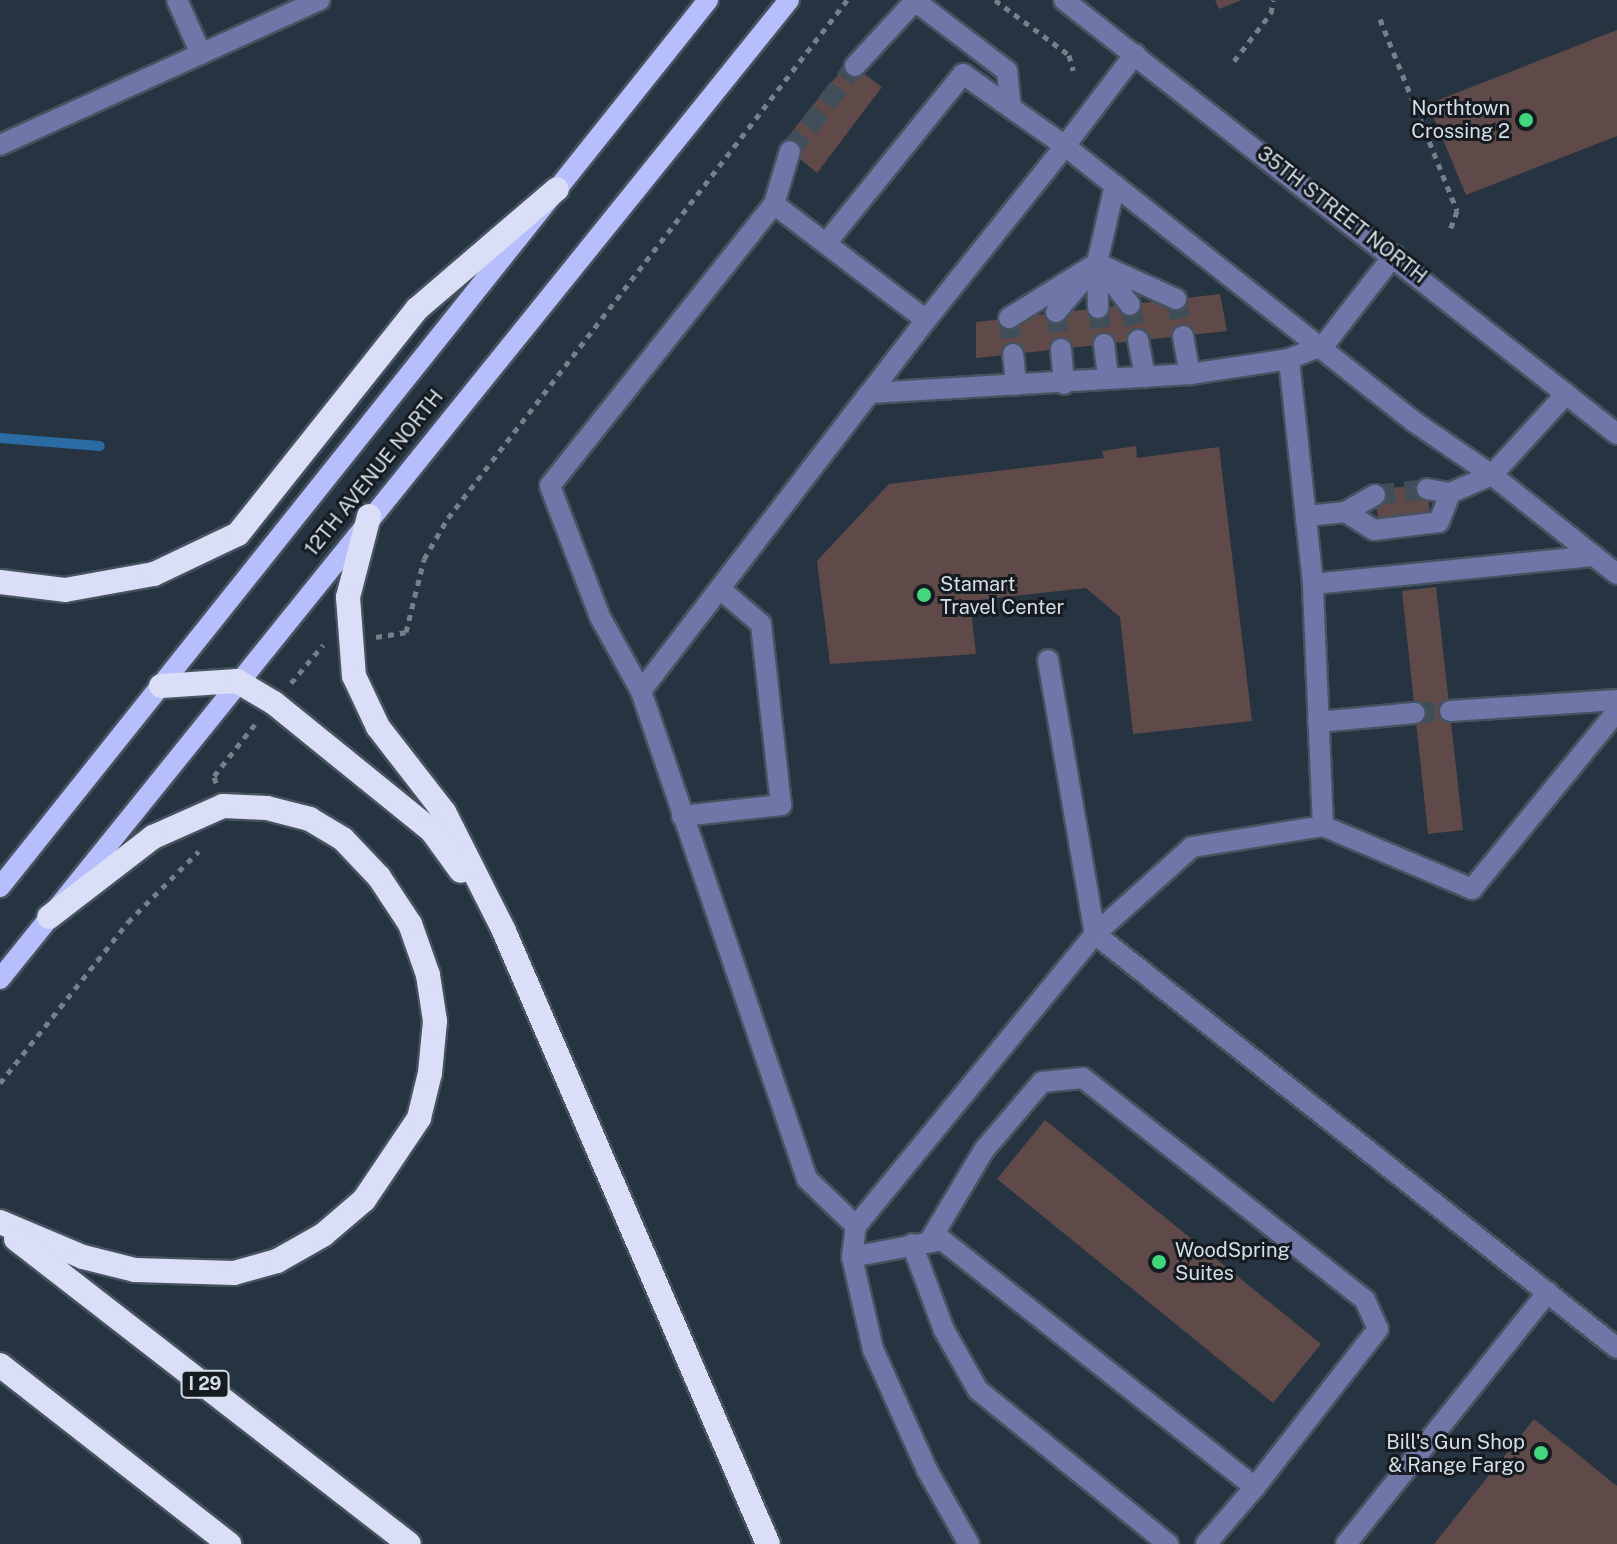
<!DOCTYPE html>
<style>
body{margin:0}
#map{position:relative;width:1617px;height:1544px;overflow:hidden;background:#263441;font-family:"Public Sans",sans-serif}
div>[style]{position:absolute}
[style*='--x']{left:calc(var(--x)*1px);top:calc(var(--y)*1px);width:calc(var(--w)*1px);rotate:calc(var(--a)*1deg)}
.stream>*{height:10px;margin:-5px;padding:0 5px;transform-origin:5px;border-radius:5px;background:#296ba2}
.building>*{inset:0;background:#604a49}
.minor-tunnel>*{height:20px;margin-top:-10px;transform-origin:0;background:repeating-linear-gradient(90deg,#404e5a 0 20px,transparent 0 30px)}
.path>*{height:5px;margin-top:-2.5px;transform-origin:0;background:repeating-linear-gradient(90deg,#74808b 0 6px,transparent 0 12px)}
.roads{filter:drop-shadow(2px 0 #46535f) drop-shadow(-2px 0 #46535f) drop-shadow(0 2px #46535f) drop-shadow(0 -2px #46535f)}
.minor>*{height:20px;margin:-10px;padding:0 10px;transform-origin:10px;border-radius:10px;background:#7076a8}
.major>*{height:20px;margin:-10px;padding:0 10px;transform-origin:10px;border-radius:10px;background:#b6befb}
.highway>*{height:24px;margin:-12px;padding:0 12px;transform-origin:12px;border-radius:12px;background:#dadef6}
.dots>*{width:22px;height:22px;translate:-50% -50%;box-sizing:border-box;border:4px solid #151b21;border-radius:50%}
span{translate:-50% -50%;white-space:nowrap;text-align:center;line-height:1.15;-webkit-text-stroke:6px #151b21;paint-order:stroke}
.shield-label span{padding:2px 6px;background:#151b21;border:2px solid;border-radius:6px;-webkit-text-stroke-width:0}
.shield-label{font-size:18px;color:#d6dfe7;font-weight:700}
.poi-label{font-size:20px;color:#d6dfe7}
.right{translate:-100% -50%;text-align:right}
.left{translate:0 -50%;text-align:left}
.street-label{font-size:20px;color:#d6dfe7}
</style>
<div id="map">
<div class="stream">
<i style="--x:0;--y:438;--w:100;--a:4.6"></i>
</div>
<div class="building">
<i style="clip-path:polygon(1215px 0,1242px 0,1219px 9px)"></i>
<i style="clip-path:polygon(1617px 30px,1617px 136px,1466px 195px,1428px 104px)"></i>
<i style="clip-path:polygon(848px 62px,882px 87px,817px 173px,782px 144px)"></i>
<i style="clip-path:polygon(1220px 294px,1227px 331px,976px 358px,976px 322px)"></i>
<i style="clip-path:polygon(1136px 446px,1137px 458px,1219px 447px,1252px 721px,1133px 734px,1120px 617px,1086px 588px,970px 601px,976px 654px,830px 664px,817px 561px,889px 484px,1104px 458px,1102px 451px)"></i>
<i style="clip-path:polygon(1426px 484px,1431px 518px,1379px 525px,1374px 490px)"></i>
<i style="clip-path:polygon(1436px 587px,1463px 830px,1428px 834px,1402px 591px)"></i>
<i style="clip-path:polygon(1045px 1120px,1321px 1344px,1273px 1403px,997px 1179px)"></i>
<i style="clip-path:polygon(1534px 1419px,1617px 1486px,1617px 1544px,1434px 1544px)"></i>
</div>
<div class="minor-tunnel">
<i style="--x:790;--y:151;--w:107;--a:-52.6"></i>
<i style="--x:1176;--y:299;--w:38;--a:79"></i>
<i style="--x:1130;--y:305;--w:36;--a:77"></i>
<i style="--x:1098;--y:308;--w:36;--a:81"></i>
<i style="--x:1056;--y:312;--w:37;--a:82"></i>
<i style="--x:1009;--y:318;--w:36;--a:84"></i>
<i style="--x:1375;--y:495;--w:52;--a:-6.6"></i>
<i style="--x:1415;--y:713;--w:35;--a:-3"></i>
</div>
<div class="path">
<i style="--x:995;--y:0;--w:92;--a:36.6"></i>
<i style="--x:1069;--y:55;--w:16;--a:75"></i>
<i style="--x:1380;--y:19;--w:207;--a:68.1"></i>
<i style="--x:1457;--y:211;--w:23;--a:110"></i>
<i style="--x:1234;--y:61;--w:61;--a:-52.4"></i>
<i style="--x:1271;--y:13;--w:13;--a:-81"></i>
<i style="--x:376;--y:637;--w:30;--a:-9"></i>
<i style="--x:406;--y:632;--w:75;--a:-76.1"></i>
<i style="--x:424;--y:559;--w:48;--a:-59.7"></i>
<i style="--x:448;--y:518;--w:654;--a:-52.39"></i>
<i style="--x:291;--y:683;--w:50;--a:-49.9"></i>
<i style="--x:216;--y:783;--w:7;--a:-106"></i>
<i style="--x:214;--y:776;--w:66;--a:-51.7"></i>
<i style="--x:0;--y:1083;--w:206;--a:-51.5"></i>
<i style="--x:128;--y:922;--w:100;--a:-45"></i>
</div>
<div class="roads">
<div class="minor">
<i style="--x:177;--y:0;--w:59;--a:66"></i>
<i style="--x:1064;--y:0;--w:703;--a:38.13"></i>
<i style="--x:1135;--y:54;--w:116;--a:127.3"></i>
<i style="--x:1065;--y:146;--w:447;--a:38.3"></i>
<i style="--x:1416;--y:423;--w:92;--a:34.4"></i>
<i style="--x:1492;--y:475;--w:110;--a:-47.6"></i>
<i style="--x:855;--y:66;--w:88;--a:-47.3"></i>
<i style="--x:915;--y:1;--w:116;--a:37.3"></i>
<i style="--x:1007;--y:71;--w:37;--a:84"></i>
<i style="--x:0;--y:145;--w:351;--a:-24.4"></i>
<i style="--x:774;--y:204;--w:55;--a:-73.2"></i>
<i style="--x:827;--y:242;--w:216;--a:-51"></i>
<i style="--x:963;--y:74;--w:125;--a:35.2"></i>
<i style="--x:1065;--y:146;--w:223;--a:128.6"></i>
<i style="--x:1097;--y:263;--w:87;--a:24.5"></i>
<i style="--x:1097;--y:263;--w:45;--a:88.7"></i>
<i style="--x:1100;--y:266;--w:49;--a:52.4"></i>
<i style="--x:1056;--y:312;--w:43;--a:-49.7"></i>
<i style="--x:1009;--y:318;--w:104;--a:-32"></i>
<i style="--x:1097;--y:263;--w:80;--a:-77"></i>
<i style="--x:1183;--y:336;--w:39;--a:80"></i>
<i style="--x:1138;--y:340;--w:38;--a:79"></i>
<i style="--x:1104;--y:344;--w:35;--a:83"></i>
<i style="--x:1061;--y:349;--w:35;--a:85"></i>
<i style="--x:1013;--y:354;--w:31;--a:84"></i>
<i style="--x:870;--y:393;--w:92;--a:-52.5"></i>
<i style="--x:926;--y:320;--w:191;--a:-142.7"></i>
<i style="--x:774;--y:204;--w:360;--a:128.5"></i>
<i style="--x:550;--y:486;--w:140;--a:69.1"></i>
<i style="--x:600;--y:617;--w:85;--a:61"></i>
<i style="--x:641;--y:691;--w:376;--a:-52.5"></i>
<i style="--x:870;--y:393;--w:321;--a:-3.4"></i>
<i style="--x:1190;--y:374;--w:100;--a:-8.6"></i>
<i style="--x:1289;--y:359;--w:38;--a:-22"></i>
<i style="--x:1324;--y:345;--w:114;--a:-52.1"></i>
<i style="--x:1427;--y:489;--w:23;--a:10"></i>
<i style="--x:1450;--y:493;--w:46;--a:-23.2"></i>
<i style="--x:1492;--y:475;--w:159;--a:38.4"></i>
<i style="--x:1375;--y:495;--w:34;--a:150"></i>
<i style="--x:1346;--y:512;--w:33;--a:33"></i>
<i style="--x:1374;--y:530;--w:65;--a:-7"></i>
<i style="--x:1439;--y:522;--w:31;--a:-69"></i>
<i style="--x:1306;--y:516;--w:40;--a:-5.7"></i>
<i style="--x:1313;--y:584;--w:283;--a:-5.7"></i>
<i style="--x:1048;--y:660;--w:278;--a:80.3"></i>
<i style="--x:1095;--y:934;--w:666;--a:38.42"></i>
<i style="--x:641;--y:691;--w:515;--a:71.21"></i>
<i style="--x:807;--y:1179;--w:68;--a:43.8"></i>
<i style="--x:1450;--y:711;--w:167;--a:-3.8"></i>
<i style="--x:1318;--y:722;--w:97;--a:-5.3"></i>
<i style="--x:682;--y:816;--w:100;--a:-6.3"></i>
<i style="--x:781;--y:805;--w:182;--a:-96.3"></i>
<i style="--x:761;--y:624;--w:54;--a:-139.5"></i>
<i style="--x:1323;--y:826;--w:162;--a:22.9"></i>
<i style="--x:1472;--y:889;--w:230;--a:-50.8"></i>
<i style="--x:929;--y:1242;--w:107;--a:-59.1"></i>
<i style="--x:984;--y:1150;--w:89;--a:-49.5"></i>
<i style="--x:1042;--y:1082;--w:41;--a:-5.6"></i>
<i style="--x:1083;--y:1078;--w:359;--a:38.2"></i>
<i style="--x:1365;--y:1300;--w:32;--a:66"></i>
<i style="--x:1378;--y:1329;--w:200;--a:127.9"></i>
<i style="--x:912;--y:1244;--w:92;--a:69.6"></i>
<i style="--x:944;--y:1330;--w:69;--a:60.5"></i>
<i style="--x:978;--y:1390;--w:245;--a:39"></i>
<i style="--x:852;--y:1257;--w:92;--a:-10.7"></i>
<i style="--x:942;--y:1240;--w:399;--a:38.3"></i>
<i style="--x:1255;--y:1487;--w:75;--a:130.7"></i>
<i style="--x:969;--y:1544;--w:85;--a:-119.6"></i>
<i style="--x:927;--y:1470;--w:133;--a:-114.1"></i>
<i style="--x:873;--y:1349;--w:94;--a:-102.9"></i>
<i style="--x:852;--y:1257;--w:31;--a:-83"></i>
<i style="--x:856;--y:1226;--w:377;--a:-50.7"></i>
<i style="--x:1095;--y:934;--w:130;--a:-41.9"></i>
<i style="--x:1192;--y:847;--w:133;--a:-9.1"></i>
<i style="--x:1323;--y:826;--w:242;--a:-92.4"></i>
<i style="--x:1313;--y:584;--w:226;--a:-96.1"></i>
<i style="--x:1346;--y:1544;--w:323;--a:-51.3"></i>
</div>
<div class="major">
<i style="--x:0;--y:887;--w:1135;--a:-51.4"></i>
<i style="--x:0;--y:979;--w:1257;--a:-51.13"></i>
</div>
<div class="highway">
<i style="--x:369;--y:516;--w:84;--a:104.5"></i>
<i style="--x:348;--y:597;--w:79;--a:85.7"></i>
<i style="--x:354;--y:676;--w:56;--a:64.8"></i>
<i style="--x:378;--y:727;--w:108;--a:52.2"></i>
<i style="--x:444;--y:812;--w:133;--a:63.2"></i>
<i style="--x:504;--y:931;--w:667;--a:66.7"></i>
<i style="--x:0;--y:582;--w:65;--a:7"></i>
<i style="--x:65;--y:590;--w:90;--a:-10.2"></i>
<i style="--x:154;--y:574;--w:93;--a:-25.5"></i>
<i style="--x:238;--y:534;--w:288;--a:-51.5"></i>
<i style="--x:417;--y:309;--w:184;--a:-40.6"></i>
<i style="--x:161;--y:686;--w:76;--a:-3.8"></i>
<i style="--x:237;--y:681;--w:43;--a:30.7"></i>
<i style="--x:274;--y:703;--w:203;--a:39"></i>
<i style="--x:432;--y:831;--w:49;--a:54.1"></i>
<i style="--x:0;--y:1222;--w:90;--a:22.9"></i>
<i style="--x:83;--y:1257;--w:54;--a:14"></i>
<i style="--x:135;--y:1270;--w:99;--a:1.7"></i>
<i style="--x:234;--y:1273;--w:45;--a:-15.6"></i>
<i style="--x:277;--y:1261;--w:53;--a:-29.5"></i>
<i style="--x:323;--y:1235;--w:54;--a:-40.5"></i>
<i style="--x:364;--y:1200;--w:99;--a:-56.1"></i>
<i style="--x:419;--y:1118;--w:46;--a:-76.3"></i>
<i style="--x:430;--y:1073;--w:52;--a:-84.5"></i>
<i style="--x:435;--y:1021;--w:47;--a:-98.7"></i>
<i style="--x:428;--y:975;--w:54;--a:-109.4"></i>
<i style="--x:410;--y:924;--w:56;--a:-123.4"></i>
<i style="--x:379;--y:877;--w:52;--a:-133.5"></i>
<i style="--x:343;--y:839;--w:39;--a:-149"></i>
<i style="--x:310;--y:819;--w:44;--a:-165.7"></i>
<i style="--x:267;--y:808;--w:44;--a:-177.4"></i>
<i style="--x:223;--y:806;--w:77;--a:156.1"></i>
<i style="--x:153;--y:837;--w:131;--a:142.4"></i>
<i style="--x:16;--y:1239;--w:497;--a:37.8"></i>
<i style="--x:0;--y:1365;--w:291;--a:38"></i>
</div>
</div>
<div class="dots">
<i style="left:1526px;top:120px;background:#42d77c"></i>
<i style="left:924px;top:595px;background:#42d77c"></i>
<i style="left:1159px;top:1262px;background:#42d77c"></i>
<i style="left:1541px;top:1453px;background:#42d77c"></i>
</div>
<div class="shield-label">
<span style="left:205px;top:1384px">I 29</span>
</div>
<div class="poi-label">
<span class="right" style="left:1510px;top:120px">Northtown<br>Crossing 2</span>
<span class="left" style="left:940px;top:596px">Stamart<br>Travel Center</span>
<span class="left" style="left:1175px;top:1262px">WoodSpring<br>Suites</span>
<span class="right" style="left:1525px;top:1454px">Bill's Gun Shop<br>&amp; Range Fargo</span>
</div>
<div class="street-label">
<span style="left:1342px;top:215px;rotate:38deg">35TH STREET NORTH</span>
<span style="left:374px;top:473px;rotate:-51deg">12TH AVENUE NORTH</span>
</div>
</div>
